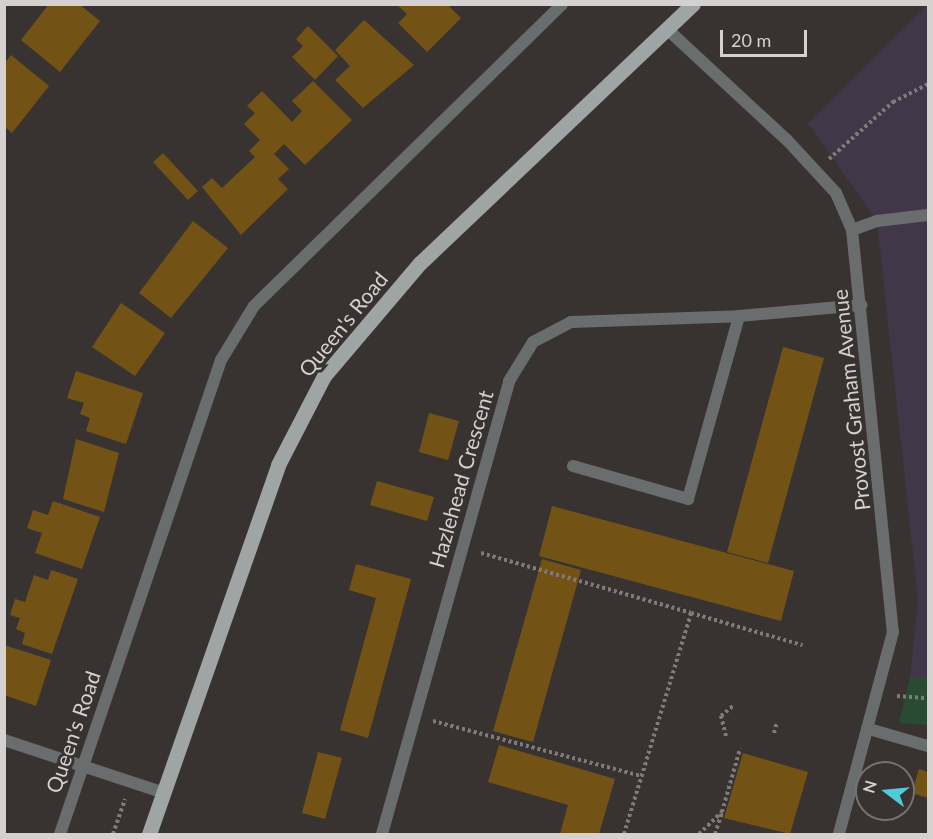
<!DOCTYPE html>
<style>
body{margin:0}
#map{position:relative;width:933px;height:839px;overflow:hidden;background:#383330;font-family:Lato,sans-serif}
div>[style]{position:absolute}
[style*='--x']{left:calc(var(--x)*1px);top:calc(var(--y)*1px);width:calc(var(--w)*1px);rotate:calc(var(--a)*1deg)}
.education>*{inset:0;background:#413748}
.green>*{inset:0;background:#2a4b31}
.building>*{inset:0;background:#735315}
.path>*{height:4px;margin-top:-2px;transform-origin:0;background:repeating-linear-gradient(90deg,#807b79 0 3px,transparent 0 6px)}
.lane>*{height:12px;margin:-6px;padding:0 6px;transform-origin:6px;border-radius:6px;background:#6a6d6d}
.street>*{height:12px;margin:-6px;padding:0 6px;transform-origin:6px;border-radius:6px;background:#6a6d6d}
.primary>*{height:15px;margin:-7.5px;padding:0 7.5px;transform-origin:7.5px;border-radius:7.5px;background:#9ea5a4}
span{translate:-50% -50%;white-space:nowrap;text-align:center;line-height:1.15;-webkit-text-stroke:6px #383330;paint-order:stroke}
.street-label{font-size:21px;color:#d5d1d0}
.frame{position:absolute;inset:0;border:6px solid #d5d1d0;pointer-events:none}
.north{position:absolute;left:855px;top:761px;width:60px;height:60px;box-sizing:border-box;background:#383330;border:2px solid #777270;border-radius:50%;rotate:286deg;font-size:16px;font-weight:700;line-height:24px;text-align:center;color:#d5d1d0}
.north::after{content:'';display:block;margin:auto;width:21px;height:27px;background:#52cbd8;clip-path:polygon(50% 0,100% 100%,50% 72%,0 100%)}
.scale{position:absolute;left:720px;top:30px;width:87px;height:27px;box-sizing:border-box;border:3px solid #d5d1d0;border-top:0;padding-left:8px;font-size:18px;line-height:21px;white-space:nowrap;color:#d5d1d0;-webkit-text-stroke:4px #383330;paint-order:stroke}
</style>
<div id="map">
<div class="education">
<i style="clip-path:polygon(928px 5px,928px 677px,910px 677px,918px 600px,877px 221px,808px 123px)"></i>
</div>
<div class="green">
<i style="clip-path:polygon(910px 677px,928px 677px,928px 725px,899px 723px)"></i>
</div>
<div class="building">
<i style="clip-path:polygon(49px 4px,79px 4px,100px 21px,60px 72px,21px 40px)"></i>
<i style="clip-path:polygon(396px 4px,447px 4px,461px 18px,427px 52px,398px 23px,407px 14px)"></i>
<i style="clip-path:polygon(364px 20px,414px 65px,363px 108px,335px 80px,350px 66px,335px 50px)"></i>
<i style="clip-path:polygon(308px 26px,338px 56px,315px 80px,292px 57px,303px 46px,296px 39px)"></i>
<i style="clip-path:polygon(11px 55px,49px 86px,12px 133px,4px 126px,4px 64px)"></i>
<i style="clip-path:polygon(313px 81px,352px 120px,305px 165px,284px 144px,274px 154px,289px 169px,278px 179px,288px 189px,241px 235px,202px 187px,212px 178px,222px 188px,255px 157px,249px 151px,260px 140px,244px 124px,255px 113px,247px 106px,262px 91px,292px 122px,302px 111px,292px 101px)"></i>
<i style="clip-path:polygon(163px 153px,198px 191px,188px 200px,153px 162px)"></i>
<i style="clip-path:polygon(193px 221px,228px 248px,171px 318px,139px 293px)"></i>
<i style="clip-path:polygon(121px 303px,165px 333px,135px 376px,92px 347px)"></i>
<i style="clip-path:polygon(783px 347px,824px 358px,768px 563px,727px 552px)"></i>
<i style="clip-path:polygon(76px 371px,143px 393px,126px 444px,86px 431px,90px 418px,80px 414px,84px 403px,67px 398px)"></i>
<i style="clip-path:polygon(429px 413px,459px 421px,448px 460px,419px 452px)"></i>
<i style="clip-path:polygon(76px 439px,119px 453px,104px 512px,63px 499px)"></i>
<i style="clip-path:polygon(377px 481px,434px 497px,427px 521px,370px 505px)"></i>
<i style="clip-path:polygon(53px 501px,100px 517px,82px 569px,35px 553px,42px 533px,27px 528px,33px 510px,48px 515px)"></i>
<i style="clip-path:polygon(552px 506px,794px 571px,781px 621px,539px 556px)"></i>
<i style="clip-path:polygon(542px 559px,581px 570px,533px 742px,493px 731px)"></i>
<i style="clip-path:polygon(356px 564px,411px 579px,368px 738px,340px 730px,376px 598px,349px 590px)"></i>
<i style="clip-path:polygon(51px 570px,78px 579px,52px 654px,22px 644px,25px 633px,16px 629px,20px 618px,10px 615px,15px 599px,25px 602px,34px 575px,48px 580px)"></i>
<i style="clip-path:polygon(4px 645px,51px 660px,36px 706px,4px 695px)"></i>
<i style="clip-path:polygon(499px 745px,615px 779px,599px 834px,560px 834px,568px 805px,488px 782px)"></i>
<i style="clip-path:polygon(318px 752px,342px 758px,325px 819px,302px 813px)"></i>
<i style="clip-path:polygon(743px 753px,808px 772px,790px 834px,724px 818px)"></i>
<i style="clip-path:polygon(919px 769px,928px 772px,928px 798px,912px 793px)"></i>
</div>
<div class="path">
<i style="--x:829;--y:159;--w:86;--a:-41.7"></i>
<i style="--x:893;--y:102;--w:39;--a:-27"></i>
<i style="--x:481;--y:553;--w:218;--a:15.9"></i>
<i style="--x:897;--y:696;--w:31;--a:4"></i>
<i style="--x:433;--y:721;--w:215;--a:14.8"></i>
<i style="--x:774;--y:733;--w:11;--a:-75"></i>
<i style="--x:726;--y:736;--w:21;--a:-104"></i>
<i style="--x:721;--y:716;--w:17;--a:-40"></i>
<i style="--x:113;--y:834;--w:37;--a:-71"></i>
<i style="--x:624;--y:834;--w:231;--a:-73.1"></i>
<i style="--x:691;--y:613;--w:116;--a:16.1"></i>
<i style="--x:699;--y:834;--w:32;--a:-44"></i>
<i style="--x:722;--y:812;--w:66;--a:-74.1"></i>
<i style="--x:715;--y:834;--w:23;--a:-72"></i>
</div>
<div class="lane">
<i style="--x:852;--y:230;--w:27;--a:-20"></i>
<i style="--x:877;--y:221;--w:51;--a:-6.7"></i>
<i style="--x:869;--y:729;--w:61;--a:16.1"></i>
</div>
<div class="street">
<i style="--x:667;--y:29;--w:163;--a:42.8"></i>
<i style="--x:787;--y:140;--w:72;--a:47.2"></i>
<i style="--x:836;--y:193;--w:40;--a:66.6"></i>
<i style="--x:852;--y:230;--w:404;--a:84.2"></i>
<i style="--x:893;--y:632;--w:209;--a:105"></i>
<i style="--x:573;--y:466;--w:120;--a:16"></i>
<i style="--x:688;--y:499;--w:190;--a:-74.4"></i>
<i style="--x:4;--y:740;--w:169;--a:18.3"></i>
<i style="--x:60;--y:834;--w:501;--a:-71.24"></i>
<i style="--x:221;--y:360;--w:63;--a:-58.6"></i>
<i style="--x:254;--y:306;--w:431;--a:-44.4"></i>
<i style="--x:382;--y:834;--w:470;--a:-74.3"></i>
<i style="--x:509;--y:381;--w:46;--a:-58.4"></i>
<i style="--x:533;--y:342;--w:43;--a:-27.8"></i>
<i style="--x:571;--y:322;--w:168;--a:-2"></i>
<i style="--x:739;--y:316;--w:123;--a:-5.1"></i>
</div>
<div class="primary">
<i style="--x:149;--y:834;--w:391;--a:-70.7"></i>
<i style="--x:278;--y:465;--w:100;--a:-62.7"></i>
<i style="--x:324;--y:376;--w:148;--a:-49.7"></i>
<i style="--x:420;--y:263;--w:376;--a:-43.5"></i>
</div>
<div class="street-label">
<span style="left:343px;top:324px;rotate:-51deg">Queen's Road</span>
<span style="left:851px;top:400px;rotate:-96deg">Provost Graham Avenue</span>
<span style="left:461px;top:479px;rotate:-74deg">Hazlehead Crescent</span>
<span style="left:73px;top:732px;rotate:-71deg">Queen's Road</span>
</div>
<div class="frame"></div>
<div class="north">N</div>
<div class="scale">20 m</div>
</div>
